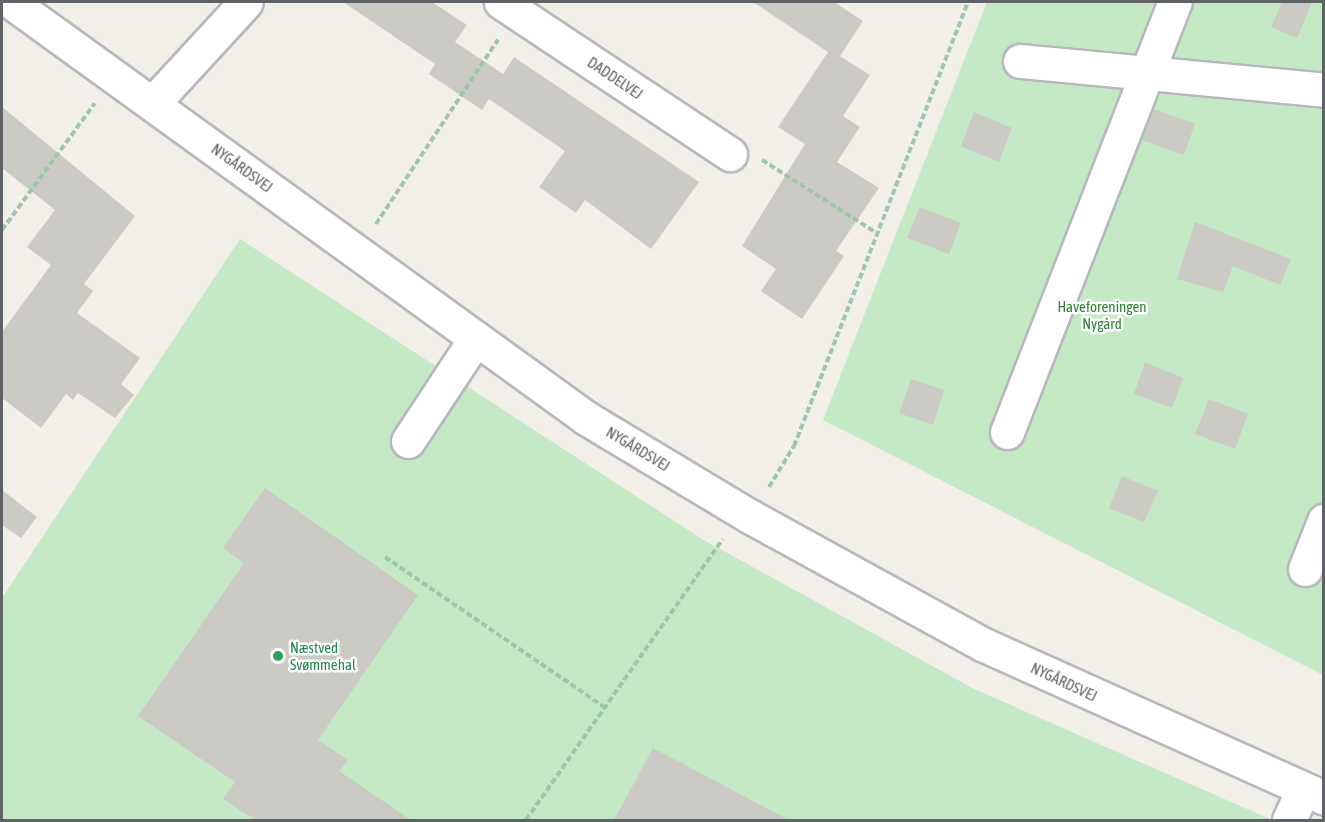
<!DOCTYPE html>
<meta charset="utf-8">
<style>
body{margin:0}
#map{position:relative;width:1325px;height:822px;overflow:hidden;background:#f1efe8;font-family:"Asap Condensed",sans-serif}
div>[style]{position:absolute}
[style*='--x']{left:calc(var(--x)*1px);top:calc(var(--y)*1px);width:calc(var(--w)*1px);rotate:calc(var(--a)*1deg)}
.green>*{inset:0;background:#c5e8c5}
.building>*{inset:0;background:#cccac5}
.path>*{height:4px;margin-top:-2px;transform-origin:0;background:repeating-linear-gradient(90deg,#9cc7a9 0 6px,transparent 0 9px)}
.roads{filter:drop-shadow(2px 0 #b5b8bc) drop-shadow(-2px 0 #b5b8bc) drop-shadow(0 2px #b5b8bc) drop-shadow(0 -2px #b5b8bc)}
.minor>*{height:33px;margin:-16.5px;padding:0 16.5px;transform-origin:16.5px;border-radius:16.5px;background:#fff}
.dots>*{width:16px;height:16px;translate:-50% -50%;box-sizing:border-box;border:3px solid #fff;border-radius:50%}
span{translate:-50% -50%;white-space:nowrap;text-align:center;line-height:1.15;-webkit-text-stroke:5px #fff;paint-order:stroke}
.street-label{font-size:15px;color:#5f6368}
.park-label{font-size:15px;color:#348238}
.leisure-label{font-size:15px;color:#27864d}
.left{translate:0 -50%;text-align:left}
.frame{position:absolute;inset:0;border:3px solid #5f6368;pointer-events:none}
</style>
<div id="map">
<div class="green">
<i style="clip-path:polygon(987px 2px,1323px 2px,1323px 675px,823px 420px)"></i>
<i style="clip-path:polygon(240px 239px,702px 539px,974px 689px,1272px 820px,2px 820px,2px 598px)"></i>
</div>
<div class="building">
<i style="clip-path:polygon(343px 2px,432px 2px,467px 25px,455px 42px,503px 74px,514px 57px,699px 182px,651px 249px,585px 200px,576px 213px,539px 187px,565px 151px,489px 99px,482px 110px,429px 74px,435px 64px)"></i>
<i style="clip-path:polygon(753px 2px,834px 2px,863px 21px,840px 56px,870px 75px,843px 116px,860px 127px,837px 162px,879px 188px,836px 251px,844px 256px,802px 319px,761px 291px,776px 269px,742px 246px,805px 144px,778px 127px,828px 52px)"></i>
<i style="clip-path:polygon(1282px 2px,1312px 2px,1297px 38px,1271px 27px)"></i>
<i style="clip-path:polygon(2px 107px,135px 216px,84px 284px,93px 291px,77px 313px,140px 358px,121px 384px,134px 395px,115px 418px,78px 393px,73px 400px,66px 394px,41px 428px,2px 398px,2px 332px,51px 265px,27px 247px,55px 210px,2px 168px)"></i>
<i style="clip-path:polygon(1154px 109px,1195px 124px,1184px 155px,1142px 140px)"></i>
<i style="clip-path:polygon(974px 112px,1012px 128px,999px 162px,961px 146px)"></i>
<i style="clip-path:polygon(920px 207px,961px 223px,949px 254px,907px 238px)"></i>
<i style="clip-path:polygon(1195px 222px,1291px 259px,1280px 285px,1233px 266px,1223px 292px,1177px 279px)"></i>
<i style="clip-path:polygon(1145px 362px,1183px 378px,1172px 408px,1134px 394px)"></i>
<i style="clip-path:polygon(911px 379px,944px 390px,933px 425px,899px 413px)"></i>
<i style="clip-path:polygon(1209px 399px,1248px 414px,1235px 449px,1195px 434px)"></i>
<i style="clip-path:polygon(1122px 476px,1158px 491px,1144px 522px,1109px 508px)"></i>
<i style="clip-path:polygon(265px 488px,418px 595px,318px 740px,348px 760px,339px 771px,411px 820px,255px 820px,223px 799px,235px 782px,138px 716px,244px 563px,223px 548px)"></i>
<i style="clip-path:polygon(2px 490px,37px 517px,21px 538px,2px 525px)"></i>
<i style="clip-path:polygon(653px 748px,789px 820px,614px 820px)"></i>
</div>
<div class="path">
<i style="--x:762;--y:160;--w:138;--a:32.5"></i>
<i style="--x:376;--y:224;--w:221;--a:-56.5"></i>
<i style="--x:2;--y:230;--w:157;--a:-53.8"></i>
<i style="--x:769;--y:487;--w:48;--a:-58.6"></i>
<i style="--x:794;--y:446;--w:477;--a:-68.6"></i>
<i style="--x:385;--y:557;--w:265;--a:34.4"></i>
<i style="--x:526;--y:820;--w:343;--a:-55"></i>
</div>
<div class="roads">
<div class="minor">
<i style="--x:11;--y:2;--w:710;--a:35.88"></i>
<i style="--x:586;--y:418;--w:192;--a:31"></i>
<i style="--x:751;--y:517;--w:264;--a:28.8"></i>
<i style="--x:982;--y:644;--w:375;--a:24.2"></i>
<i style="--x:501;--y:2;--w:275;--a:33.6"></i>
<i style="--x:1020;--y:61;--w:305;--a:5.4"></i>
<i style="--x:153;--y:103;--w:137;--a:-47.4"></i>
<i style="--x:1007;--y:432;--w:462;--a:-68.7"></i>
<i style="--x:408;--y:441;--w:123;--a:-56.6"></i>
<i style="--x:1305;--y:569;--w:52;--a:-68.4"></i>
<i style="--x:1289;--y:820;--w:33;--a:-65"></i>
</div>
</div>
<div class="dots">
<i style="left:278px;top:656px;background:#2e9e5b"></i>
</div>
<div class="street-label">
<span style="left:615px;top:78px;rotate:34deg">DADDELVEJ</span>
<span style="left:242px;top:168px;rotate:36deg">NYGÅRDSVEJ</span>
<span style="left:638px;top:449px;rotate:31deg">NYGÅRDSVEJ</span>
<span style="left:1064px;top:682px;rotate:25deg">NYGÅRDSVEJ</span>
</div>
<div class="park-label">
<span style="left:1102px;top:315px">Haveforeningen<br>Nygård</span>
</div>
<div class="leisure-label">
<span class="left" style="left:290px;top:656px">Næstved<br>Svømmehal</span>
</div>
<div class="frame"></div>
</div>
